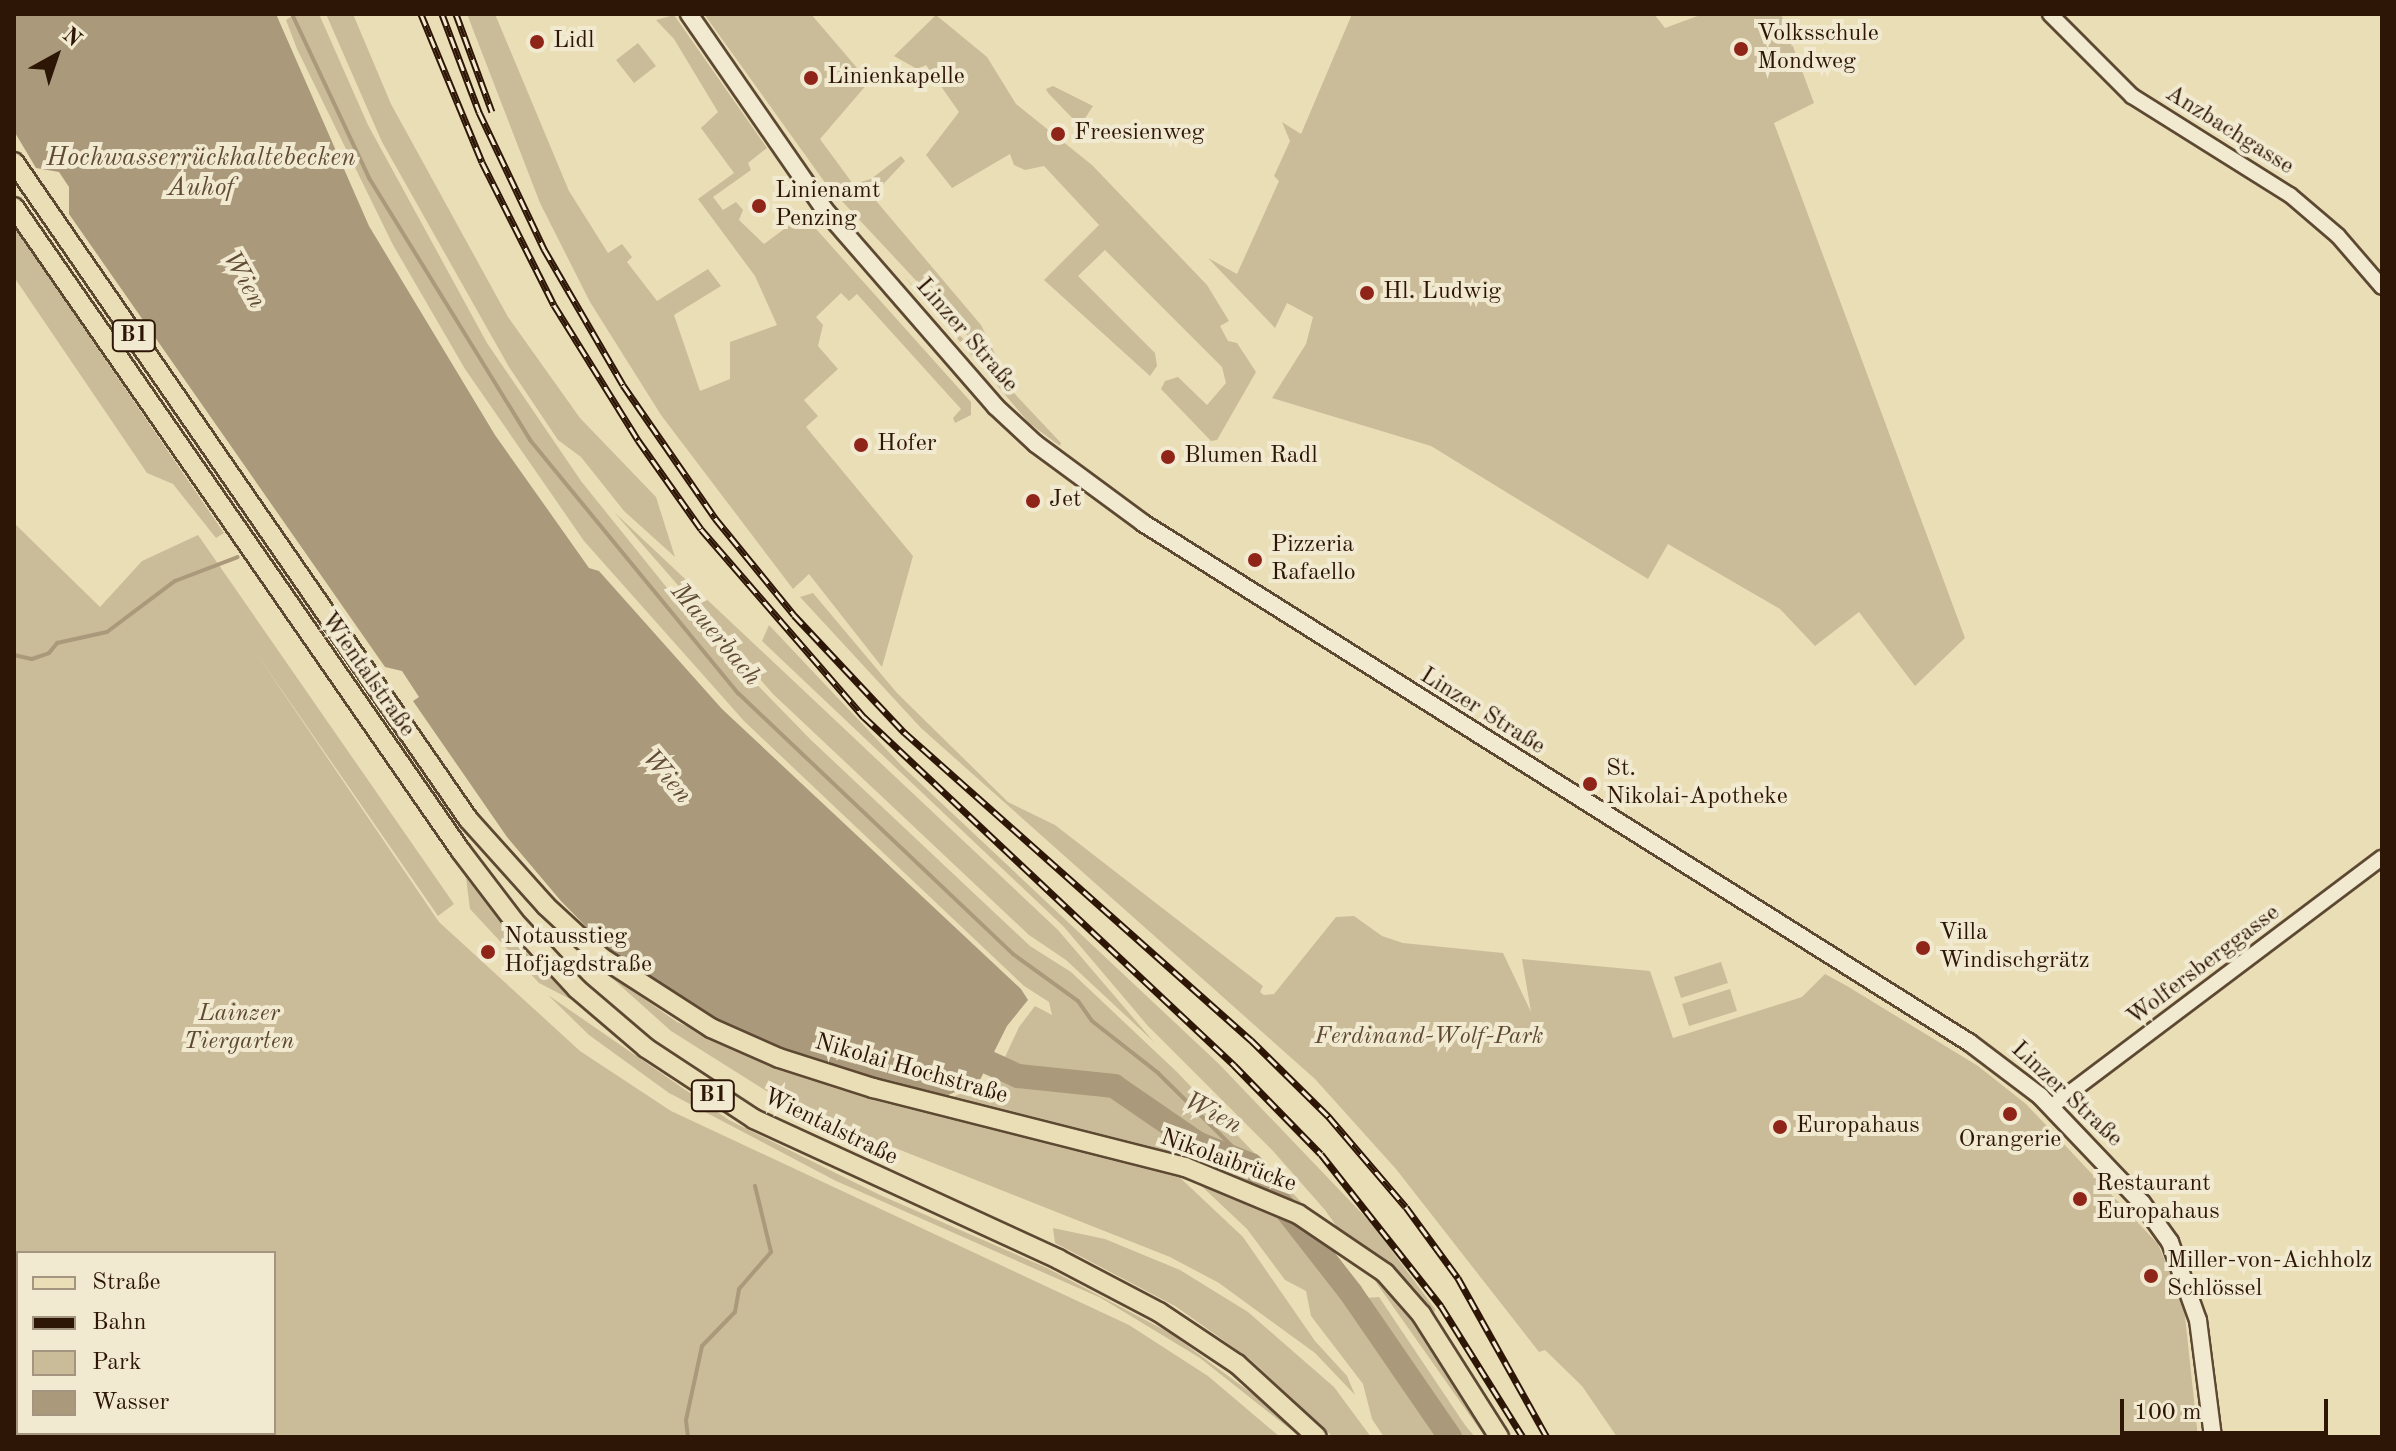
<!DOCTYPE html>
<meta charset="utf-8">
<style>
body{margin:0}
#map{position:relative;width:2396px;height:1451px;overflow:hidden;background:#eadeb7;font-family:"Old Standard TT",serif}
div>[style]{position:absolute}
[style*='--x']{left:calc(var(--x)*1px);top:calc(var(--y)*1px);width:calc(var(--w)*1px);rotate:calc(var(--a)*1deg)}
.green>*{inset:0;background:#cabc99}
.water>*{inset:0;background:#aa9a7b}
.stream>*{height:4px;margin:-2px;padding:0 2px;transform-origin:2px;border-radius:2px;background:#aa9a7b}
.river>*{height:24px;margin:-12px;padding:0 12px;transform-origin:12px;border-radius:12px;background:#aa9a7b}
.roads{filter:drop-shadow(2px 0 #5d4832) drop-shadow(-2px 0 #5d4832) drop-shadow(0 2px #5d4832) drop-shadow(0 -2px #5d4832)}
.tertiary>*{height:14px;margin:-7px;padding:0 7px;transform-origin:7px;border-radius:7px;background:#f1ead0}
.secondary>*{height:16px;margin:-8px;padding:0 8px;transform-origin:8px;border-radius:8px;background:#f1ead0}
.primary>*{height:18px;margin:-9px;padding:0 9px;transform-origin:9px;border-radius:9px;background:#eadeb7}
.rail>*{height:7px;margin-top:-3.5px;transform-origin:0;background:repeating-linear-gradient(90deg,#f1ead0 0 12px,#2e1606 0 24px);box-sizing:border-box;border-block:2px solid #2e1606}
.dots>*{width:22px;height:22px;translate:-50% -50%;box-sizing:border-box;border:4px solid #f1ead0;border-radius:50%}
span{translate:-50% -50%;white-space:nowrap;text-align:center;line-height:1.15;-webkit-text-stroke:8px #f1ead0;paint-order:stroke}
.shield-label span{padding:2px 6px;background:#f1ead0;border:2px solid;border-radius:6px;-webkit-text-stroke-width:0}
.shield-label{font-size:22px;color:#2e1606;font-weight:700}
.poi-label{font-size:24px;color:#2e1606}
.left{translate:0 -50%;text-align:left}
.street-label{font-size:24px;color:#2e1606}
.park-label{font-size:24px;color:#5d4832;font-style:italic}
.water-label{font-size:26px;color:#604b35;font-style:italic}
.frame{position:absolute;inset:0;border:16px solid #2e1606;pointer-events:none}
.legend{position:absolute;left:16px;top:1251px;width:260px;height:184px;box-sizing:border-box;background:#f1ead0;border:2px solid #a3957f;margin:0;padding:10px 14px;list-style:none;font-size:24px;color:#2e1606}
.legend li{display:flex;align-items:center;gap:16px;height:40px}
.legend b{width:40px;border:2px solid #a3957f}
.north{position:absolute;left:16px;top:16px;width:80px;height:80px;-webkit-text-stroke:6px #f1ead0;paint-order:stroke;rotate:40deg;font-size:22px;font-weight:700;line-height:32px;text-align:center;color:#2e1606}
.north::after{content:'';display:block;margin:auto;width:28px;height:36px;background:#2e1606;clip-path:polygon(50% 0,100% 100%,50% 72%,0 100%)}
.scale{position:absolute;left:2120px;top:1399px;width:208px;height:36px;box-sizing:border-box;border:4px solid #2e1606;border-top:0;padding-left:10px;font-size:24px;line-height:28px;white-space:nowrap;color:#2e1606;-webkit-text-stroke:6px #f1ead0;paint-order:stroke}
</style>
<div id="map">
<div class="green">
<i style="clip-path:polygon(295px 14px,319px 14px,368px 125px,487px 343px,581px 481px,688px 614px,811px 740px,1030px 946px,1071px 972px,1177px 1072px,1302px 1203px,1179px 1155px,951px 1098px,976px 1086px,990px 1089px,1019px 1027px,1035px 1006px,1052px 1015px,1049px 1002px,1024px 986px,744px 721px,584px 541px,465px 369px,393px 245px,297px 49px,286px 20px)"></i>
<i style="clip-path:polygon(326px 14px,353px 14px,391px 104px,508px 317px,580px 418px,656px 497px,675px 557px,624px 511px,581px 457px,558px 440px,509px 367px,382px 142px)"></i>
<i style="clip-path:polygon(467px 14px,495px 14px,569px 191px,608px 253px,622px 244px,632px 257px,627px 262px,657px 301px,708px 269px,721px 286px,674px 315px,700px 391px,730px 379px,730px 342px,777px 325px,755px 276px,698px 199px,734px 173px,701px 128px,718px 112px,674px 39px,656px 20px,674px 15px,767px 148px,748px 163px,751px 170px,713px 197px,723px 210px,736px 202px,743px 210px,739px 220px,764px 244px,791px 224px,796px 229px,808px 220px,971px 402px,971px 415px,955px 423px,953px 418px,961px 409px,857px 294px,849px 301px,841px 293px,816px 317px,823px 325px,818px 346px,838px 369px,804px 400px,818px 416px,806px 427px,913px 556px,882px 667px,809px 574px,793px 589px,661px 415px,590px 302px,540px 203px)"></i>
<i style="clip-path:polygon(704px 14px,811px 14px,869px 82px,820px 139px,853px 184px,871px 179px,901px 156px,905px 161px,872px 196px,981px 325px,996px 356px,991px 361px,826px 184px)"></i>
<i style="clip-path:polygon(1352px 14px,1654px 14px,1665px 28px,1703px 14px,1781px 14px,1814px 103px,1774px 123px,1965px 638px,1915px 686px,1859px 612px,1815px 646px,1780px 609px,1668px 544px,1648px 579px,1431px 446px,1272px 398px,1306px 344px,1313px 317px,1287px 303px,1275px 328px,1208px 258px,1237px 274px,1279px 181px,1274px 176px,1290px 141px,1282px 122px,1301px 134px)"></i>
<i style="clip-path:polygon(936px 15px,987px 57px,1016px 104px,1092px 165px,1207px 285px,1229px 321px,1220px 326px,1228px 341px,1237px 343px,1256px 372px,1217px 440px,1211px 441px,1161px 389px,1165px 381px,1178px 377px,1207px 405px,1226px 383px,1222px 367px,1105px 250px,1078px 276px,1155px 353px,1157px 366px,1150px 376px,1044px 280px,1099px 225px,1044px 166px,1025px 170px,1014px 165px,1010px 154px,952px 188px,926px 155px,959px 112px,926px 65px,917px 69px,894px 56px)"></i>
<i style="clip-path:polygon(638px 43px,656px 66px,634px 83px,616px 60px)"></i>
<i style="clip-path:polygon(1053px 86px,1093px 106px,1080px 126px,1048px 93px,1046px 89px)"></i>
<i style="clip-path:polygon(14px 226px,224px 533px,216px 538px,173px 484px,147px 473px,14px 277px)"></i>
<i style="clip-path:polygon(904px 276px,1061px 443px,1060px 446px,1029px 423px)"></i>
<i style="clip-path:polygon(614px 512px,1058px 930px,1154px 1042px,1066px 960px,1029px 935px,773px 694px)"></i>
<i style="clip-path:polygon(evenodd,14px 523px,100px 607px,142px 561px,198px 535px,454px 904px,438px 916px,252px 647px,439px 922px,580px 1051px,671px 1111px,1129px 1325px,1208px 1376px,1280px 1437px,14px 1437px,14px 523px,18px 1253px,274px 1253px,274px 1433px,18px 1433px,18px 1253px)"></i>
<i style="clip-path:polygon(813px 593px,897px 693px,1008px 802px,1055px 825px,1263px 986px,1260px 992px,1264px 995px,1274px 994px,1336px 917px,1354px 916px,1382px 936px,1403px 943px,1503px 953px,1531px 1012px,1522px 959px,1650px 971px,1673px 1038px,1802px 997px,1825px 974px,1847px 986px,1978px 1066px,2026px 1104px,2158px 1244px,2184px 1307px,2198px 1437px,1617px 1437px,1582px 1386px,1545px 1350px,1539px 1352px,1396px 1169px,1315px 1079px,921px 728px,800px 597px)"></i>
<i style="clip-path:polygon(769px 625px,902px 766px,1219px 1064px,1373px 1225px,1435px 1309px,1430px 1342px,1490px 1437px,1485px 1437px,1325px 1210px,1273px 1151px,1148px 1026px,1064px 927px,762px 641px)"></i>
<i style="clip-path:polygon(466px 878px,523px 949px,572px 1000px,539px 983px,470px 909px)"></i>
<i style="clip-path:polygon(1721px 962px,1728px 983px,1681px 998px,1674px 977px)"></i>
<i style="clip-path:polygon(603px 970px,677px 1022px,804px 1077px,1174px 1172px,1243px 1237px,1315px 1341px,1347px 1376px,1355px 1395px,1315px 1353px,1219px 1283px,1170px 1257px,792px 1107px,671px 1031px)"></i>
<i style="clip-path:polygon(1730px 989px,1737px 1011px,1689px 1026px,1682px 1004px)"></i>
<i style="clip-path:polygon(548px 995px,729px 1120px,880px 1195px,1047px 1268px,1170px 1333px,1258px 1398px,1300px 1437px,1200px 1358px,1101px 1298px,836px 1181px,669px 1093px,589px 1035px)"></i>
<i style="clip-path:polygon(1193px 1178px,1287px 1217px,1442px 1437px,1384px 1437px,1372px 1419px,1363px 1384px,1311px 1316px,1306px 1291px,1285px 1280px,1247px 1229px)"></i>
<i style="clip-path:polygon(1053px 1228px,1105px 1239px,1180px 1270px,1248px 1312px,1334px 1387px,1371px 1437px,1333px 1437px,1250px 1359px,1175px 1306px,1055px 1243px)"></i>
<i style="clip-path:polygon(1379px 1297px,1465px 1425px,1475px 1437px,1461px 1437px,1431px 1400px,1366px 1298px)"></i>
</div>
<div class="water">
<i style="clip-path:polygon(14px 14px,276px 14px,369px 226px,495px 435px,589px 568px,599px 571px,722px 709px,1021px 989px,1028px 1000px,1007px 1026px,979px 1082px,948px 1095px,874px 1080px,753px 1039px,658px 988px,609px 950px,561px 901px,507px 837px,413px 701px,419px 697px,402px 671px,385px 667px,69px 214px,69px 187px,59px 172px,36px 168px,14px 131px)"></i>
</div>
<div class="stream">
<i style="--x:292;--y:14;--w:181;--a:64.8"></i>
<i style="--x:369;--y:178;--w:308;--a:58.4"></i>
<i style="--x:530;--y:440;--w:328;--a:50.6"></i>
<i style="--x:738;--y:693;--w:379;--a:43.5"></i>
<i style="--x:1013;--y:954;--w:80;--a:35.9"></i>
<i style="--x:1078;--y:1001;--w:24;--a:55"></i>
<i style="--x:1092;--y:1021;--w:84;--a:38.2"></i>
<i style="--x:1158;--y:1073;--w:131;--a:44.7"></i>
<i style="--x:14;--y:655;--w:18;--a:13"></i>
<i style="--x:32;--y:659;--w:18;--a:-19"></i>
<i style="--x:49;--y:653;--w:13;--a:-51"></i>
<i style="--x:57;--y:643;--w:51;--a:-12.4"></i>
<i style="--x:107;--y:632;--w:85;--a:-36.9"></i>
<i style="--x:175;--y:581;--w:67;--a:-20.9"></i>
<i style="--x:688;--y:1437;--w:17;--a:-97"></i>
<i style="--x:686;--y:1420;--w:76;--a:-77.8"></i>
<i style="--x:702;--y:1346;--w:47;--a:-45.9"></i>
<i style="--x:735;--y:1312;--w:23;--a:-80"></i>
<i style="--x:739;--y:1289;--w:49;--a:-49.1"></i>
<i style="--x:771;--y:1252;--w:68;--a:-103.6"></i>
</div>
<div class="river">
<i style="--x:961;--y:1050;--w:63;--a:24.5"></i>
<i style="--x:1018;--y:1076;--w:97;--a:5.9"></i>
<i style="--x:1114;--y:1086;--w:101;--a:34.5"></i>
<i style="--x:1197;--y:1143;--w:58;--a:22.2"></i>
<i style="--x:1251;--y:1165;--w:162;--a:52"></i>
<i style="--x:1351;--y:1293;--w:175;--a:55.5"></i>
</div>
<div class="roads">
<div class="tertiary">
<i style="--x:2050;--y:14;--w:116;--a:45"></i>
<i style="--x:2132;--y:96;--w:186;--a:32.1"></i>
<i style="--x:2290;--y:195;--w:63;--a:40.5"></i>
<i style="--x:2338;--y:236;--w:67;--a:49.2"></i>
<i style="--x:2051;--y:1107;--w:414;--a:-37"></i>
</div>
<div class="secondary">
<i style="--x:689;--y:14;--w:237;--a:55.3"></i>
<i style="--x:824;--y:209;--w:261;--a:49"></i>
<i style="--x:995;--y:406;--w:56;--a:42.8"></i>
<i style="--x:1036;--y:444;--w:133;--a:36.4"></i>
<i style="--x:1143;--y:523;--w:977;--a:32.16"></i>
<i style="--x:1970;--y:1043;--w:88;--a:37.1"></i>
<i style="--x:2040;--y:1096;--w:148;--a:46.4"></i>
<i style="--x:2142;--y:1203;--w:48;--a:54.3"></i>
<i style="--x:2170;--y:1242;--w:83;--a:70.3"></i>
<i style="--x:2198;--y:1320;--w:118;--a:82.7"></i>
</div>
<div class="primary">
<i style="--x:14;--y:162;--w:799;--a:55.35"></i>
<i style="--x:468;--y:819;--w:117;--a:48.1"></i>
<i style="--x:546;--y:906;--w:75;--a:42.8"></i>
<i style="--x:601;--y:957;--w:131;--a:32.8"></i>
<i style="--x:711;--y:1028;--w:74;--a:23.8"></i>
<i style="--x:779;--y:1058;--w:99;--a:17.7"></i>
<i style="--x:873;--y:1088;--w:322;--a:14.2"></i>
<i style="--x:1185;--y:1167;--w:122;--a:22.6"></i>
<i style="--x:1298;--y:1214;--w:105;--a:34.1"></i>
<i style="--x:1385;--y:1273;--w:55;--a:48.7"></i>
<i style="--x:1421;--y:1314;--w:146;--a:57.6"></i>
<i style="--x:14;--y:207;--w:783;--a:55.25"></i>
<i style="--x:460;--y:850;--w:89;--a:52.7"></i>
<i style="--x:514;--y:921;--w:93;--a:47.2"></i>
<i style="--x:577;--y:989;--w:91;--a:40.5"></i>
<i style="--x:646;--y:1048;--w:129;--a:33.3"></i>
<i style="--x:754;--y:1119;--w:335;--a:24.7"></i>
<i style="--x:1058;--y:1259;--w:114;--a:27.7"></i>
<i style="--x:1159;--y:1312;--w:94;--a:33.7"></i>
<i style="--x:1237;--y:1364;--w:108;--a:42.4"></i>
</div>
</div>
<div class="rail">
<i style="--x:421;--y:14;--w:160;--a:67.6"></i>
<i style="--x:482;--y:162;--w:160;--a:63.3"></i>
<i style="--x:554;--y:305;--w:159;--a:58.1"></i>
<i style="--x:638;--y:440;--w:109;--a:54.7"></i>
<i style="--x:701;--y:529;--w:249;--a:49.1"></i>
<i style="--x:864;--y:717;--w:508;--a:43.24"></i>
<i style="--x:1234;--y:1065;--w:124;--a:45.7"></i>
<i style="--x:1321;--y:1154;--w:194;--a:51.7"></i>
<i style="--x:1441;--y:1306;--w:155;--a:58"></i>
<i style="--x:442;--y:14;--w:105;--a:69.3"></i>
<i style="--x:479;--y:112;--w:152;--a:64.6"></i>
<i style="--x:544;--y:249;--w:157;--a:59.8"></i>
<i style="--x:623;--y:385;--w:162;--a:55.3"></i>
<i style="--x:715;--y:518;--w:125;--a:50.8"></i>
<i style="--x:794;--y:615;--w:161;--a:46.8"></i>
<i style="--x:904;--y:732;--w:464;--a:41.6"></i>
<i style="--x:1251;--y:1040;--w:110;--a:44.6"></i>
<i style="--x:1329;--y:1117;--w:118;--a:49.5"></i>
<i style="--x:1406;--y:1207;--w:88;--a:53.8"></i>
<i style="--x:1458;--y:1278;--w:182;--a:60.8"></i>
<i style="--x:456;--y:14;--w:104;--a:69.8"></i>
</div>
<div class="dots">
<i style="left:537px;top:42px;background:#8f2418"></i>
<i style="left:1741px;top:49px;background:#8f2418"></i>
<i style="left:811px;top:78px;background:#8f2418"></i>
<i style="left:1058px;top:134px;background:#8f2418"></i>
<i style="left:759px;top:206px;background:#8f2418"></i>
<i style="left:1367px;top:293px;background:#8f2418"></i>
<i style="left:861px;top:445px;background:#8f2418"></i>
<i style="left:1168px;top:457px;background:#8f2418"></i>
<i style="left:1033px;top:501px;background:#8f2418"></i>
<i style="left:1255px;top:560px;background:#8f2418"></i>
<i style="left:1590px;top:784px;background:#8f2418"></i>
<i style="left:1923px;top:948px;background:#8f2418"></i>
<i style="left:488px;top:952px;background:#8f2418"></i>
<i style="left:2010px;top:1114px;background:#8f2418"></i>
<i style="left:1780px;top:1127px;background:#8f2418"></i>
<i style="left:2080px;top:1199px;background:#8f2418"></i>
<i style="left:2151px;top:1276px;background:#8f2418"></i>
</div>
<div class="shield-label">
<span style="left:134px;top:336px">B1</span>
<span style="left:713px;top:1096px">B1</span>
</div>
<div class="poi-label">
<span class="left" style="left:1757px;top:49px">Volksschule<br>Mondweg</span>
<span class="left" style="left:553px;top:42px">Lidl</span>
<span class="left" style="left:827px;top:78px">Linienkapelle</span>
<span class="left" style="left:1074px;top:134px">Freesienweg</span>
<span class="left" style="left:775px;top:206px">Linienamt<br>Penzing</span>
<span class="left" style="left:1383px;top:293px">Hl. Ludwig</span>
<span class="left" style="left:877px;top:445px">Hofer</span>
<span class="left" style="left:1184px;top:457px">Blumen Radl</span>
<span class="left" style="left:1049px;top:501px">Jet</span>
<span class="left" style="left:1271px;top:560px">Pizzeria<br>Rafaello</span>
<span class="left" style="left:1606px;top:784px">St.<br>Nikolai-Apotheke</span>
<span class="left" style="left:1939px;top:948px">Villa<br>Windischgrätz</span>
<span class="left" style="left:504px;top:952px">Notausstieg<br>Hofjagdstraße</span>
<span class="left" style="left:1796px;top:1127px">Europahaus</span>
<span style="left:2010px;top:1141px">Orangerie</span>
<span class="left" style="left:2096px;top:1199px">Restaurant<br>Europahaus</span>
<span class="left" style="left:2167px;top:1276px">Miller-von-Aichholz<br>Schlössel</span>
</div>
<div class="street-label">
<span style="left:2229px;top:131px;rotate:32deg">Anzbachgasse</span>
<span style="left:966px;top:336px;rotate:49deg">Linzer Straße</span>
<span style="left:367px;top:675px;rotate:55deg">Wientalstraße</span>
<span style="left:1482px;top:712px;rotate:32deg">Linzer Straße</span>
<span style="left:2204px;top:966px;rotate:-37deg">Wolfersberggasse</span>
<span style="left:911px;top:1070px;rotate:16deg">Nikolai Hochstraße</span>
<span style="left:2066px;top:1095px;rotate:43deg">Linzer Straße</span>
<span style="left:830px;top:1128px;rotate:26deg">Wientalstraße</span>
<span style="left:1228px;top:1162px;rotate:20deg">Nikolaibrücke</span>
</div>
<div class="park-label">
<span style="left:239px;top:1029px">Lainzer<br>Tiergarten</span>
<span style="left:1429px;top:1038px">Ferdinand-Wolf-Park</span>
</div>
<div class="water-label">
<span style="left:201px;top:174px">Hochwasserrückhaltebecken<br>Auhof</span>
<span style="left:243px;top:280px;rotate:61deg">Wien</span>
<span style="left:715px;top:635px;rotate:50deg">Mauerbach</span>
<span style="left:666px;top:777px;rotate:50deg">Wien</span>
<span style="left:1212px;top:1114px;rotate:28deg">Wien</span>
</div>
<div class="frame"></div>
<ul class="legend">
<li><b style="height:10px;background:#eadeb7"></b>Straße</li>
<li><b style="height:10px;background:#2e1606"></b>Bahn</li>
<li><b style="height:22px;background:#cabc99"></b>Park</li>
<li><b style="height:22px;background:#aa9a7b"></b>Wasser</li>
</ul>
<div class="north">N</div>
<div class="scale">100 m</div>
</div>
